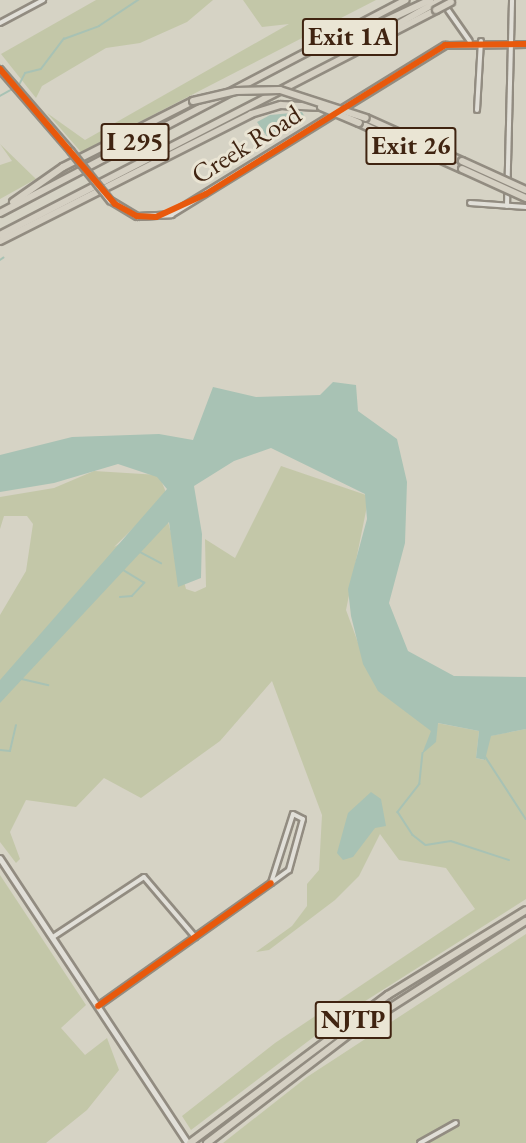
<!DOCTYPE html>
<style>
body{margin:0}
#map{position:relative;width:526px;height:1143px;overflow:hidden;background:#d6d3c5;font-family:"EB Garamond",serif}
div>[style]{position:absolute}
[style*='--x']{left:calc(var(--x)*1px);top:calc(var(--y)*1px);width:calc(var(--w)*1px);rotate:calc(var(--a)*1deg)}
.green>*{inset:0;background:#c3c7a8}
.water>*{inset:0;background:#a8c2b4}
.stream>*{height:1.5px;margin:-0.75px;padding:0 0.75px;transform-origin:0.75px;border-radius:0.75px;background:#a8c2b4}
.roads{filter:drop-shadow(2px 0 #928c81) drop-shadow(-2px 0 #928c81) drop-shadow(0 2px #928c81) drop-shadow(0 -2px #928c81)}
.minor>*{height:4px;margin:-2px;padding:0 2px;transform-origin:2px;border-radius:2px;background:#e1dfd8}
.tertiary>*{height:4.5px;margin:-2.25px;padding:0 2.25px;transform-origin:2.25px;border-radius:2.25px;background:#e1dfd8}
.secondary>*{height:4.5px;margin:-2.25px;padding:0 2.25px;transform-origin:2.25px;border-radius:2.25px;background:#e1dfd8}
.motorway>*{height:6px;margin:-3px;padding:0 3px;transform-origin:3px;border-radius:3px;background:#d5d0c3}
.bridges{filter:drop-shadow(2px 0 #928c81) drop-shadow(-2px 0 #928c81) drop-shadow(0 2px #928c81) drop-shadow(0 -2px #928c81)}
.tertiary-bridge>*{height:4.5px;margin:-2.25px;padding:0 2.25px;transform-origin:2.25px;border-radius:2.25px;background:#e1dfd8}
.motorway-bridge>*{height:6px;margin:-3px;padding:0 3px;transform-origin:3px;border-radius:3px;background:#d5d0c3}
.cycleway>*{height:6px;margin:-3px;padding:0 3px;transform-origin:3px;border-radius:3px;background:#e8590c}
span{translate:-50% -50%;white-space:nowrap;text-align:center;line-height:1.15;-webkit-text-stroke:6px #eae5d4;paint-order:stroke}
.shield-label span{padding:2px 4px;background:#eae5d4;border:2px solid;border-radius:4px;-webkit-text-stroke-width:0}
.shield-label{font-size:26px;color:#402411;font-weight:700}
.street-label{font-size:27px;color:#402411}
</style>
<div id="map">
<div class="green">
<i style="clip-path:polygon(96px 0,213px 0,187px 22px,140px 43px,106px 48px,42px 86px,36px 98px,1px 54px)"></i>
<i style="clip-path:polygon(243px 0,376px 0,81px 152px,47px 113px,85px 140px,289px 24px,262px 27px)"></i>
<i style="clip-path:polygon(0 144px,36px 179px,0 199px,0 165px,12px 161px)"></i>
<i style="clip-path:polygon(281px 466px,369px 496px,346px 610px,370px 675px,432px 731px,423px 753px,437px 723px,479px 731px,476px 758px,484px 760px,490px 736px,526px 729px,526px 899px,340px 1017px,191px 1130px,182px 1116px,275px 1043px,475px 909px,446px 868px,399px 860px,380px 834px,359px 876px,335px 900px,269px 950px,256px 952px,292px 926px,307px 906px,307px 884px,319px 870px,322px 815px,272px 681px,220px 741px,141px 798px,104px 778px,76px 807px,26px 800px,10px 832px,20px 859px,16px 863px,0 842px,0 615px,26px 571px,33px 524px,27px 516px,4px 516px,0 529px,0 497px,54px 488px,94px 471px,159px 475px,167px 495px,114px 547px,167px 518px,186px 589px,195px 592px,206px 587px,205px 539px,235px 558px)"></i>
<i style="clip-path:polygon(0 875px,86px 1005px,61px 1028px,85px 1055px,107px 1038px,119px 1070px,87px 1110px,46px 1143px,0 1143px)"></i>
<i style="clip-path:polygon(526px 934px,526px 1143px,223px 1143px,307px 1077px)"></i>
</div>
<div class="water">
<i style="clip-path:polygon(302px 112px,305px 117px,268px 138px,257px 122px,270px 115px)"></i>
<i style="clip-path:polygon(333px 382px,356px 385px,358px 411px,397px 439px,407px 482px,405px 543px,389px 603px,408px 651px,454px 676px,526px 677px,526px 729px,491px 736px,485px 760px,476px 758px,479px 731px,438px 723px,436px 742px,422px 754px,431px 731px,378px 691px,363px 664px,351px 616px,348px 589px,367px 519px,365px 494px,271px 448px,234px 461px,194px 486px,202px 534px,201px 578px,178px 587px,169px 522px,0 703px,0 680px,167px 489px,157px 477px,118px 464px,54px 483px,0 492px,0 455px,72px 437px,159px 434px,193px 440px,213px 387px,256px 397px,320px 395px)"></i>
<i style="clip-path:polygon(371px 792px,381px 799px,386px 826px,375px 828px,353px 857px,343px 860px,337px 853px,348px 813px)"></i>
</div>
<div class="stream">
<i style="--x:19;--y:85;--w:13;--a:-63"></i>
<i style="--x:25;--y:73;--w:16;--a:-14"></i>
<i style="--x:41;--y:69;--w:38;--a:-53"></i>
<i style="--x:64;--y:39;--w:37;--a:-20"></i>
<i style="--x:99;--y:26;--w:47;--a:-33.7"></i>
<i style="--x:0;--y:96;--w:13;--a:-29"></i>
<i style="--x:0;--y:260;--w:4;--a:-34"></i>
<i style="--x:140;--y:552;--w:24;--a:28"></i>
<i style="--x:120;--y:597;--w:12;--a:-5"></i>
<i style="--x:132;--y:596;--w:18;--a:-47"></i>
<i style="--x:144;--y:583;--w:23;--a:-149"></i>
<i style="--x:22;--y:679;--w:27;--a:13"></i>
<i style="--x:0;--y:750;--w:10;--a:6"></i>
<i style="--x:10;--y:751;--w:26;--a:-77"></i>
<i style="--x:423;--y:753;--w:31;--a:96"></i>
<i style="--x:420;--y:784;--w:36;--a:128"></i>
<i style="--x:398;--y:812;--w:27;--a:57"></i>
<i style="--x:413;--y:835;--w:16;--a:38"></i>
<i style="--x:426;--y:845;--w:25;--a:-9"></i>
<i style="--x:451;--y:841;--w:61;--a:18.1"></i>
<i style="--x:485;--y:756;--w:75;--a:56.9"></i>
</div>
<div class="roads">
<div class="minor">
<i style="--x:448;--y:10;--w:38;--a:55"></i>
<i style="--x:0;--y:23;--w:49;--a:-28.1"></i>
<i style="--x:477;--y:110;--w:69;--a:-86.7"></i>
<i style="--x:470;--y:203;--w:56;--a:4.1"></i>
<i style="--x:507;--y:206;--w:206;--a:-88.6"></i>
<i style="--x:293;--y:814;--w:11;--a:27"></i>
<i style="--x:303;--y:819;--w:53;--a:105.4"></i>
<i style="--x:289;--y:870;--w:22;--a:144"></i>
<i style="--x:271;--y:883;--w:72;--a:-72.3"></i>
<i style="--x:53;--y:937;--w:109;--a:-33.4"></i>
<i style="--x:144;--y:877;--w:79;--a:49.6"></i>
<i style="--x:98;--y:1006;--w:212;--a:-35.4"></i>
<i style="--x:420;--y:1143;--w:41;--a:-29.1"></i>
</div>
<div class="tertiary">
<i style="--x:0;--y:69;--w:108;--a:49.1"></i>
<i style="--x:110;--y:200;--w:31;--a:31"></i>
<i style="--x:137;--y:216;--w:34;--a:-3"></i>
<i style="--x:171;--y:214;--w:322;--a:-31.7"></i>
<i style="--x:445;--y:45;--w:81;--a:-0.7"></i>
</div>
<div class="secondary">
<i style="--x:0;--y:858;--w:341;--a:56.6"></i>
</div>
<div class="motorway">
<i style="--x:384;--y:32;--w:64;--a:-29.7"></i>
<i style="--x:345;--y:40;--w:94;--a:-25.2"></i>
<i style="--x:366;--y:118;--w:105;--a:24.1"></i>
<i style="--x:359;--y:123;--w:113;--a:24.1"></i>
<i style="--x:13;--y:202;--w:61;--a:-35"></i>
<i style="--x:63;--y:167;--w:146;--a:-26.9"></i>
<i style="--x:0;--y:213;--w:458;--a:-27.7"></i>
<i style="--x:0;--y:235;--w:491;--a:-27.3"></i>
<i style="--x:0;--y:241;--w:281;--a:-26.8"></i>
<i style="--x:251;--y:114;--w:31;--a:-17"></i>
<i style="--x:281;--y:105;--w:40;--a:2.9"></i>
<i style="--x:190;--y:1143;--w:247;--a:-36.8"></i>
<i style="--x:388;--y:995;--w:162;--a:-31.6"></i>
<i style="--x:207;--y:1143;--w:179;--a:-37.5"></i>
<i style="--x:349;--y:1034;--w:210;--a:-32.6"></i>
</div>
</div>
<div class="bridges">
<div class="tertiary-bridge">
<i style="--x:71;--y:151;--w:63;--a:51.5"></i>
</div>
<div class="motorway-bridge">
<i style="--x:436;--y:10;--w:17;--a:-28"></i>
<i style="--x:193;--y:101;--w:44;--a:-13.1"></i>
<i style="--x:236;--y:91;--w:44;--a:-1.3"></i>
<i style="--x:280;--y:90;--w:90;--a:18"></i>
<i style="--x:321;--y:107;--w:41;--a:22.8"></i>
<i style="--x:462;--y:161;--w:70;--a:24.4"></i>
<i style="--x:462;--y:169;--w:70;--a:24.4"></i>
</div>
</div>
<div class="cycleway">
<i style="--x:0;--y:69;--w:177;--a:49.6"></i>
<i style="--x:115;--y:204;--w:25;--a:29"></i>
<i style="--x:137;--y:216;--w:19;--a:3"></i>
<i style="--x:156;--y:217;--w:55;--a:-24.7"></i>
<i style="--x:206;--y:194;--w:282;--a:-31.9"></i>
<i style="--x:445;--y:45;--w:81;--a:-0.7"></i>
<i style="--x:98;--y:1006;--w:212;--a:-35.4"></i>
</div>
<div class="shield-label">
<span style="left:350px;top:37px">Exit 1A</span>
<span style="left:135px;top:142px">I 295</span>
<span style="left:411px;top:146px">Exit 26</span>
<span style="left:353px;top:1020px">NJTP</span>
</div>
<div class="street-label">
<span style="left:246px;top:144px;rotate:-32deg">Creek Road</span>
</div>
</div>
